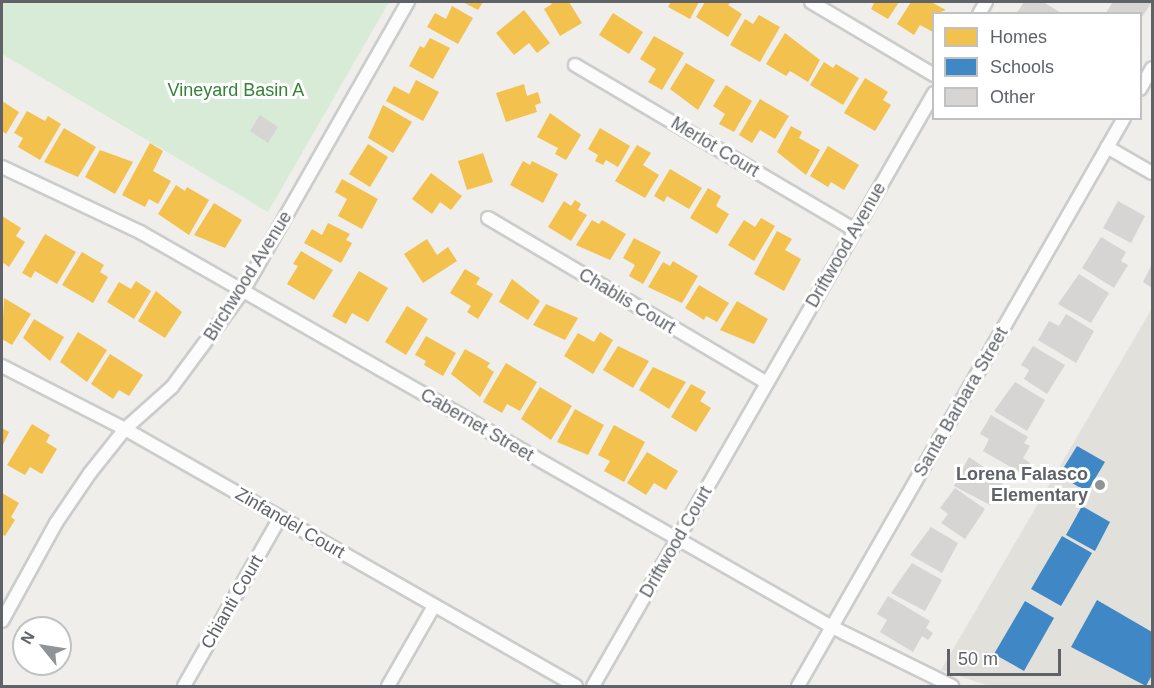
<!DOCTYPE html>
<style>
body{margin:0}
#map{position:relative;width:1154px;height:688px;overflow:hidden;background:#efeeea;font-family:Arial,sans-serif}
div>[style]{position:absolute}
[style*='--x']{left:calc(var(--x)*1px);top:calc(var(--y)*1px);width:calc(var(--w)*1px);rotate:calc(var(--a)*1deg)}
.education>*{inset:0;background:#e2e0da}
.green>*{inset:0;background:#d8ebd6}
.homes>*{inset:0;background:#f2c14e}
.schools>*{inset:0;background:#3f88c5}
.building>*{inset:0;background:#d6d5d3}
.roads{filter:drop-shadow(2px 0 #cbcccc) drop-shadow(-2px 0 #cbcccc) drop-shadow(0 2px #cbcccc) drop-shadow(0 -2px #cbcccc)}
.street>*{height:12px;margin:-6px;padding:0 6px;transform-origin:6px;border-radius:6px;background:#fdfcfc}
.dots>*{width:16px;height:16px;translate:-50% -50%;box-sizing:border-box;border:3px solid #fff;border-radius:50%}
span{translate:-50% -50%;white-space:nowrap;text-align:center;line-height:1.15;-webkit-text-stroke:6px #fff;paint-order:stroke}
.park-label{font-size:18px;color:#348238}
.street-label{font-size:18px;color:#5f6368}
.poi-label{font-size:18px;color:#5f6368;font-weight:700}
.right{translate:-100% -50%;text-align:right}
.frame{position:absolute;inset:0;border:3px solid #5f6368;pointer-events:none}
.legend{position:absolute;left:932px;top:12px;width:210px;height:108px;box-sizing:border-box;background:#fff;border:2px solid #bfc1c3;margin:0;padding:8px 10px;list-style:none;font-size:18px;color:#5f6368}
.legend li{display:flex;align-items:center;gap:12px;height:30px}
.legend b{width:30px;border:2px solid #bfc1c3}
.north{position:absolute;left:12px;top:616px;width:60px;height:60px;box-sizing:border-box;background:#fff;border:2px solid #bfc1c3;border-radius:50%;rotate:300deg;font-size:16px;font-weight:700;line-height:24px;text-align:center;color:#5f6368}
.north::after{content:'';display:block;margin:auto;width:21px;height:27px;background:#919496;clip-path:polygon(50% 0,100% 100%,50% 72%,0 100%)}
.scale{position:absolute;left:947px;top:649px;width:114px;height:27px;box-sizing:border-box;border:3px solid #5f6368;border-top:0;padding-left:8px;font-size:18px;line-height:21px;white-space:nowrap;color:#5f6368;-webkit-text-stroke:4px #fff;paint-order:stroke}
</style>
<div id="map">
<div class="education">
<i style="clip-path:polygon(1151px 310px,1152px 686px,989px 686px,941px 670px)"></i>
</div>
<div class="green">
<i style="clip-path:polygon(2px 2px,389px 2px,268px 212px,2px 54px)"></i>
</div>
<div class="homes">
<i style="clip-path:polygon(463px 2px,483px 2px,478px 10px)"></i>
<i style="clip-path:polygon(550px 2px,569px 2px,582px 23px,560px 36px,544px 9px,552px 4px)"></i>
<i style="clip-path:polygon(671px 2px,699px 2px,690px 19px,668px 7px)"></i>
<i style="clip-path:polygon(705px 2px,731px 2px,728px 5px,742px 14px,728px 37px,696px 17px)"></i>
<i style="clip-path:polygon(871px 2px,899px 2px,888px 19px,871px 9px,874px 3px)"></i>
<i style="clip-path:polygon(911px 2px,931px 2px,946px 10px,934px 14px,933px 32px,920px 25px,914px 35px,897px 24px)"></i>
<i style="clip-path:polygon(452px 6px,473px 18px,458px 44px,427px 27px,435px 13px,446px 19px)"></i>
<i style="clip-path:polygon(524px 10px,550px 43px,537px 53px,529px 43px,514px 55px,496px 33px)"></i>
<i style="clip-path:polygon(613px 13px,643px 32px,629px 54px,599px 35px)"></i>
<i style="clip-path:polygon(759px 15px,780px 27px,760px 62px,730px 45px,745px 19px,753px 24px)"></i>
<i style="clip-path:polygon(785px 33px,820px 60px,808px 82px,790px 71px,786px 76px,766px 64px)"></i>
<i style="clip-path:polygon(654px 36px,684px 53px,662px 90px,648px 82px,656px 69px,640px 59px)"></i>
<i style="clip-path:polygon(430px 38px,450px 48px,433px 79px,409px 66px,420px 46px,424px 48px)"></i>
<i style="clip-path:polygon(824px 62px,833px 68px,836px 64px,859px 78px,843px 105px,810px 85px)"></i>
<i style="clip-path:polygon(686px 63px,715px 80px,698px 110px,670px 89px)"></i>
<i style="clip-path:polygon(865px 78px,888px 92px,883px 100px,891px 105px,875px 131px,844px 113px)"></i>
<i style="clip-path:polygon(416px 80px,439px 92px,423px 121px,386px 101px,394px 86px,409px 94px)"></i>
<i style="clip-path:polygon(524px 84px,527px 96px,538px 92px,541px 103px,535px 105px,537px 112px,506px 122px,496px 93px)"></i>
<i style="clip-path:polygon(726px 85px,752px 101px,734px 132px,719px 124px,725px 114px,713px 106px)"></i>
<i style="clip-path:polygon(760px 99px,789px 116px,775px 139px,760px 130px,752px 143px,739px 135px)"></i>
<i style="clip-path:polygon(2px 101px,19px 112px,6px 134px,2px 131px)"></i>
<i style="clip-path:polygon(383px 105px,412px 122px,393px 153px,368px 138px)"></i>
<i style="clip-path:polygon(27px 111px,45px 121px,48px 116px,61px 124px,40px 160px,18px 147px,23px 138px,14px 133px)"></i>
<i style="clip-path:polygon(550px 113px,581px 135px,566px 160px,555px 154px,558px 148px,537px 137px)"></i>
<i style="clip-path:polygon(791px 126px,802px 132px,799px 138px,820px 150px,806px 175px,777px 152px)"></i>
<i style="clip-path:polygon(64px 128px,96px 147px,78px 177px,44px 162px)"></i>
<i style="clip-path:polygon(600px 128px,630px 146px,618px 167px,606px 160px,603px 165px,595px 161px,598px 155px,588px 149px)"></i>
<i style="clip-path:polygon(150px 143px,163px 151px,153px 171px,171px 181px,158px 204px,149px 199px,145px 207px,122px 195px)"></i>
<i style="clip-path:polygon(368px 144px,388px 157px,370px 187px,349px 174px)"></i>
<i style="clip-path:polygon(637px 145px,651px 153px,643px 165px,659px 175px,645px 198px,615px 181px)"></i>
<i style="clip-path:polygon(828px 146px,859px 165px,844px 190px,831px 182px,828px 187px,810px 176px)"></i>
<i style="clip-path:polygon(100px 150px,133px 162px,115px 194px,85px 177px)"></i>
<i style="clip-path:polygon(483px 153px,493px 182px,467px 190px,458px 161px)"></i>
<i style="clip-path:polygon(523px 161px,530px 165px,532px 161px,558px 174px,543px 203px,510px 185px)"></i>
<i style="clip-path:polygon(670px 169px,702px 188px,689px 209px,667px 196px,664px 202px,654px 196px)"></i>
<i style="clip-path:polygon(431px 173px,462px 196px,451px 210px,440px 202px,432px 214px,412px 199px)"></i>
<i style="clip-path:polygon(342px 179px,378px 199px,362px 229px,338px 216px,347px 199px,335px 192px)"></i>
<i style="clip-path:polygon(176px 185px,185px 191px,187px 187px,209px 200px,189px 235px,158px 214px)"></i>
<i style="clip-path:polygon(708px 188px,721px 196px,716px 206px,729px 214px,717px 234px,690px 218px)"></i>
<i style="clip-path:polygon(575px 200px,581px 204px,578px 210px,587px 215px,571px 241px,548px 227px,564px 201px,571px 206px)"></i>
<i style="clip-path:polygon(214px 203px,242px 220px,225px 248px,194px 235px)"></i>
<i style="clip-path:polygon(2px 216px,21px 228px,16px 236px,25px 242px,9px 267px,2px 262px)"></i>
<i style="clip-path:polygon(761px 218px,775px 226px,754px 261px,728px 245px,744px 220px,755px 227px)"></i>
<i style="clip-path:polygon(592px 220px,599px 224px,602px 220px,626px 234px,610px 260px,576px 245px)"></i>
<i style="clip-path:polygon(328px 223px,350px 234px,346px 240px,352px 243px,341px 263px,304px 243px,312px 229px,322px 235px)"></i>
<i style="clip-path:polygon(777px 231px,792px 239px,785px 250px,801px 259px,784px 291px,754px 274px)"></i>
<i style="clip-path:polygon(45px 234px,76px 252px,57px 284px,35px 271px,31px 278px,22px 273px)"></i>
<i style="clip-path:polygon(634px 238px,661px 252px,643px 284px,629px 276px,635px 265px,623px 258px)"></i>
<i style="clip-path:polygon(427px 239px,437px 255px,448px 247px,457px 261px,423px 283px,404px 254px)"></i>
<i style="clip-path:polygon(301px 251px,333px 270px,314px 300px,287px 284px,298px 266px,293px 264px)"></i>
<i style="clip-path:polygon(82px 252px,104px 265px,100px 272px,108px 277px,93px 303px,62px 285px)"></i>
<i style="clip-path:polygon(673px 261px,698px 276px,682px 303px,648px 287px,663px 262px,670px 266px)"></i>
<i style="clip-path:polygon(465px 269px,480px 278px,476px 284px,493px 294px,478px 319px,467px 312px,471px 306px,450px 293px)"></i>
<i style="clip-path:polygon(359px 271px,388px 288px,368px 322px,352px 313px,346px 324px,332px 316px)"></i>
<i style="clip-path:polygon(512px 279px,540px 301px,528px 320px,499px 302px)"></i>
<i style="clip-path:polygon(136px 281px,151px 291px,134px 319px,107px 302px,119px 282px,131px 289px)"></i>
<i style="clip-path:polygon(699px 285px,729px 303px,717px 322px,706px 316px,704px 320px,685px 308px)"></i>
<i style="clip-path:polygon(156px 291px,182px 312px,165px 338px,138px 321px)"></i>
<i style="clip-path:polygon(4px 298px,31px 314px,12px 345px,2px 339px)"></i>
<i style="clip-path:polygon(737px 301px,768px 319px,754px 344px,720px 330px)"></i>
<i style="clip-path:polygon(546px 304px,578px 318px,565px 340px,533px 325px)"></i>
<i style="clip-path:polygon(407px 306px,428px 319px,406px 355px,385px 342px)"></i>
<i style="clip-path:polygon(34px 319px,64px 337px,50px 361px,23px 338px)"></i>
<i style="clip-path:polygon(78px 332px,107px 350px,87px 382px,60px 362px)"></i>
<i style="clip-path:polygon(600px 332px,613px 340px,593px 374px,564px 356px,578px 333px,594px 342px)"></i>
<i style="clip-path:polygon(426px 336px,456px 353px,443px 376px,424px 365px,426px 361px,415px 355px)"></i>
<i style="clip-path:polygon(618px 346px,649px 361px,633px 388px,603px 370px)"></i>
<i style="clip-path:polygon(465px 349px,490px 363px,487px 367px,494px 372px,480px 397px,451px 374px)"></i>
<i style="clip-path:polygon(110px 354px,143px 375px,129px 396px,119px 390px,113px 399px,91px 384px)"></i>
<i style="clip-path:polygon(506px 363px,537px 382px,520px 411px,507px 404px,502px 413px,483px 402px)"></i>
<i style="clip-path:polygon(653px 367px,686px 382px,669px 409px,639px 390px)"></i>
<i style="clip-path:polygon(691px 384px,706px 392px,700px 401px,711px 408px,696px 432px,671px 417px)"></i>
<i style="clip-path:polygon(540px 387px,572px 406px,551px 440px,521px 419px)"></i>
<i style="clip-path:polygon(575px 409px,604px 425px,588px 455px,557px 442px)"></i>
<i style="clip-path:polygon(32px 424px,50px 435px,46px 442px,57px 449px,42px 474px,30px 467px,25px 475px,7px 465px)"></i>
<i style="clip-path:polygon(614px 425px,645px 442px,624px 482px,604px 471px,610px 461px,598px 455px)"></i>
<i style="clip-path:polygon(2px 428px,9px 432px,2px 447px)"></i>
<i style="clip-path:polygon(647px 452px,678px 471px,666px 490px,654px 483px,646px 495px,627px 483px)"></i>
<i style="clip-path:polygon(2px 493px,19px 503px,11px 517px,15px 520px,5px 536px,2px 534px)"></i>
</div>
<div class="schools">
<i style="clip-path:polygon(1077px 446px,1105px 462px,1087px 492px,1059px 475px)"></i>
<i style="clip-path:polygon(1082px 506px,1110px 522px,1095px 551px,1066px 535px)"></i>
<i style="clip-path:polygon(1062px 536px,1092px 553px,1061px 606px,1031px 589px)"></i>
<i style="clip-path:polygon(1097px 600px,1152px 632px,1152px 675px,1146px 686px,1071px 647px)"></i>
<i style="clip-path:polygon(1025px 601px,1054px 618px,1024px 671px,994px 654px)"></i>
</div>
<div class="building">
<i style="clip-path:polygon(1024px 2px,1043px 2px,1063px 14px,1016px 14px)"></i>
<i style="clip-path:polygon(1113px 2px,1152px 2px,1140px 20px,1140px 14px,1105px 14px)"></i>
<i style="clip-path:polygon(260px 115px,278px 127px,268px 143px,250px 131px)"></i>
<i style="clip-path:polygon(1118px 201px,1145px 216px,1131px 243px,1103px 228px)"></i>
<i style="clip-path:polygon(1101px 237px,1126px 252px,1121px 261px,1128px 265px,1114px 288px,1082px 268px)"></i>
<i style="clip-path:polygon(1152px 264px,1152px 288px,1143px 282px)"></i>
<i style="clip-path:polygon(1079px 274px,1109px 293px,1091px 323px,1058px 304px)"></i>
<i style="clip-path:polygon(1066px 314px,1094px 331px,1076px 363px,1038px 340px,1049px 321px,1059px 326px)"></i>
<i style="clip-path:polygon(1033px 346px,1065px 365px,1047px 394px,1024px 379px,1029px 370px,1021px 365px)"></i>
<i style="clip-path:polygon(1015px 382px,1045px 400px,1027px 431px,994px 411px)"></i>
<i style="clip-path:polygon(991px 415px,1028px 437px,1024px 443px,1030px 446px,1023px 458px,1030px 463px,1023px 474px,983px 451px,989px 439px,980px 434px)"></i>
<i style="clip-path:polygon(969px 457px,1004px 481px,990px 505px,954px 486px)"></i>
<i style="clip-path:polygon(955px 488px,985px 509px,965px 539px,941px 523px,948px 514px,940px 508px)"></i>
<i style="clip-path:polygon(931px 527px,958px 543px,942px 573px,910px 555px)"></i>
<i style="clip-path:polygon(912px 563px,942px 580px,925px 611px,891px 593px)"></i>
<i style="clip-path:polygon(888px 596px,930px 621px,926px 628px,933px 633px,928px 640px,922px 636px,913px 652px,880px 632px,887px 620px,877px 614px)"></i>
</div>
<div class="roads">
<div class="street">
<i style="--x:811;--y:2;--w:143;--a:30.7"></i>
<i style="--x:979;--y:14;--w:14;--a:-60"></i>
<i style="--x:575;--y:65;--w:325;--a:30.5"></i>
<i style="--x:1140;--y:89;--w:24;--a:-60"></i>
<i style="--x:1107;--y:147;--w:52;--a:30"></i>
<i style="--x:2;--y:167;--w:153;--a:25.2"></i>
<i style="--x:140;--y:232;--w:797;--a:29.72"></i>
<i style="--x:832;--y:627;--w:134;--a:26.2"></i>
<i style="--x:488;--y:218;--w:324;--a:30.6"></i>
<i style="--x:2;--y:366;--w:138;--a:27.1"></i>
<i style="--x:125;--y:429;--w:519;--a:29.68"></i>
<i style="--x:2;--y:621;--w:112;--a:-61.1"></i>
<i style="--x:56;--y:523;--w:60;--a:-55.8"></i>
<i style="--x:90;--y:473;--w:56;--a:-51.5"></i>
<i style="--x:125;--y:429;--w:63;--a:-41.8"></i>
<i style="--x:172;--y:387;--w:119;--a:-53.5"></i>
<i style="--x:243;--y:291;--w:333;--a:-60.3"></i>
<i style="--x:184;--y:686;--w:193;--a:-60.3"></i>
<i style="--x:388;--y:686;--w:92;--a:-60.1"></i>
<i style="--x:593;--y:686;--w:684;--a:-60.1"></i>
<i style="--x:798;--y:686;--w:655;--a:-60.15"></i>
</div>
</div>
<div class="dots">
<i style="left:1100px;top:485px;background:#919496"></i>
</div>
<div class="park-label">
<span style="left:236px;top:90px">Vineyard Basin A</span>
</div>
<div class="street-label">
<span style="left:715px;top:147px;rotate:31deg">Merlot Court</span>
<span style="left:846px;top:245px;rotate:-60deg">Driftwood Avenue</span>
<span style="left:248px;top:276px;rotate:-58deg">Birchwood Avenue</span>
<span style="left:627px;top:301px;rotate:31deg">Chablis Court</span>
<span style="left:961px;top:402px;rotate:-60deg">Santa Barbara Street</span>
<span style="left:477px;top:425px;rotate:30deg">Cabernet Street</span>
<span style="left:290px;top:523px;rotate:30deg">Zinfandel Court</span>
<span style="left:676px;top:542px;rotate:-60deg">Driftwood Court</span>
<span style="left:232px;top:602px;rotate:-60deg">Chianti Court</span>
</div>
<div class="poi-label">
<span class="right" style="left:1088px;top:485px">Lorena Falasco<br>Elementary</span>
</div>
<div class="frame"></div>
<ul class="legend">
<li><b style="height:16px;background:#f2c14e"></b>Homes</li>
<li><b style="height:16px;background:#3f88c5"></b>Schools</li>
<li><b style="height:16px;background:#d6d5d3"></b>Other</li>
</ul>
<div class="north">N</div>
<div class="scale">50 m</div>
</div>
